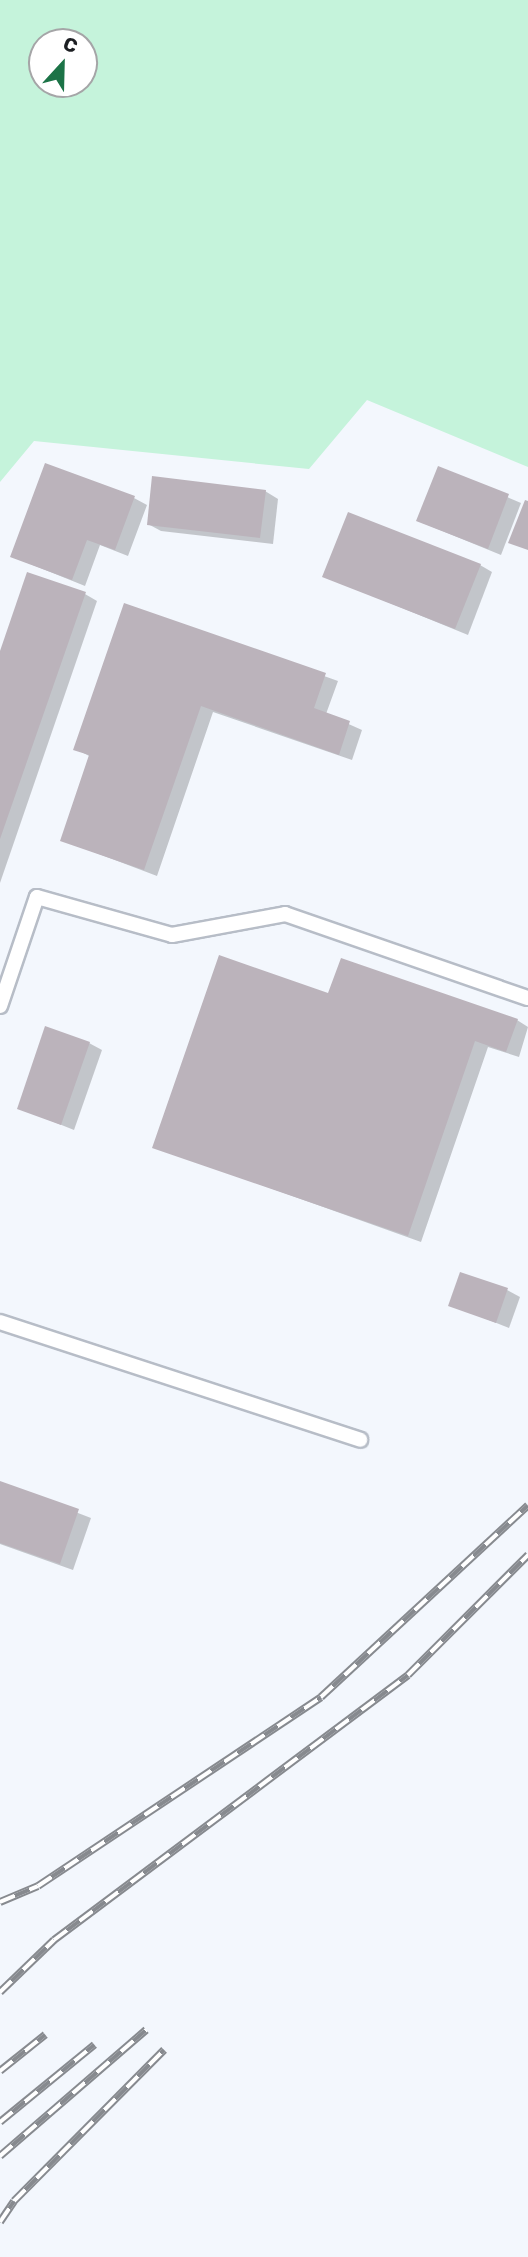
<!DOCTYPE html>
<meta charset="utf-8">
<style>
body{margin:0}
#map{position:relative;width:528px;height:2257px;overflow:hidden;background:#f3f7fd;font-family:Rubik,sans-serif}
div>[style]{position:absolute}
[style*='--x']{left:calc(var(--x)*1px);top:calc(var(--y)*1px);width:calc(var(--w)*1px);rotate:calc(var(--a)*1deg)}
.green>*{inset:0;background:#c5f3db}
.shadow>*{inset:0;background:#0003}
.building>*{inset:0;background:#bbb3bb}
.roads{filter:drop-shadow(2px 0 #b7bdc7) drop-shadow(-2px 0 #b7bdc7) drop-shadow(0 2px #b7bdc7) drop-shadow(0 -2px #b7bdc7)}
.service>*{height:14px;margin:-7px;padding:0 7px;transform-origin:7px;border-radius:7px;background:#fff}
.rail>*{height:8px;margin-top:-4px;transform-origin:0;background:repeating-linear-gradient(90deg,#fff 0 16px,#878a8f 0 32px);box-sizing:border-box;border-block:2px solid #878a8f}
span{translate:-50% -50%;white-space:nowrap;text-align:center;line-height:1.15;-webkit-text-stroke:5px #fff;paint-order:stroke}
.north{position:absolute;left:28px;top:28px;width:70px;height:70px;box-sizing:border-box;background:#fff;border:2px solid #a5a5a7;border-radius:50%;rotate:22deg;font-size:19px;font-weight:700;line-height:28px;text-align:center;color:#1d1f23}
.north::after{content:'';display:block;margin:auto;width:24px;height:32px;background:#1c7347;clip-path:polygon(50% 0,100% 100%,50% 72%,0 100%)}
</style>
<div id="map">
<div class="green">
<i style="clip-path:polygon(evenodd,0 0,528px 0,528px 467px,367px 400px,309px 469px,34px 441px,0 482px,0 0,42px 42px,84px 42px,84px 84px,42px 84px,42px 42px)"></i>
</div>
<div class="shadow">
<i style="clip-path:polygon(439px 468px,521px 503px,501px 555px,418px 521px)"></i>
<i style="clip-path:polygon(265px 491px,278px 499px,273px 544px,161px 531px,148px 524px)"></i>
<i style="clip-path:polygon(134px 498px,147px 505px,128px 556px,100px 545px,85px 586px,13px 557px)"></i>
<i style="clip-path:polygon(480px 565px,492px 572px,468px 635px,324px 576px)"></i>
<i style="clip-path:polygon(85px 594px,97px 601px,0 883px,0 656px)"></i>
<i style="clip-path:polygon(125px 605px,338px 681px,326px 714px,362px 730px,352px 760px,213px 712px,157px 876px,62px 840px,91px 757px,76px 749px)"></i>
<i style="clip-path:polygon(329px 995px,517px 1020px,528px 1027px,519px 1057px,488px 1047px,421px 1242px,155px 1147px)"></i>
<i style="clip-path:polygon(89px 1043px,102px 1050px,74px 1130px,19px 1108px)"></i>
<i style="clip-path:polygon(507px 1290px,520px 1297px,509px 1328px,451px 1305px)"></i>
<i style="clip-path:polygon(0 1483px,91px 1518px,73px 1570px,0 1544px)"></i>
</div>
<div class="building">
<i style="clip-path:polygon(45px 463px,135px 496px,115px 550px,87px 540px,72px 580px,10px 557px)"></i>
<i style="clip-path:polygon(438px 466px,509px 494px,488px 549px,416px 521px)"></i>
<i style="clip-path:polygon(152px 476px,266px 490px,260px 538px,147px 525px)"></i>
<i style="clip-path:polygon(525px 500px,528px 501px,528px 550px,508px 543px)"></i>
<i style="clip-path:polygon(348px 512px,481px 564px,455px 629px,322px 577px)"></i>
<i style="clip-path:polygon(27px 572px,86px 592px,0 839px,0 651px)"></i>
<i style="clip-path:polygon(124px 603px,326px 673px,314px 708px,350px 721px,339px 755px,201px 706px,144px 870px,60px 841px,89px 755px,73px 750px)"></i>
<i style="clip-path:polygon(219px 955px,328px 993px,341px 958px,518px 1019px,506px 1052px,475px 1041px,408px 1236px,152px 1148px)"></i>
<i style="clip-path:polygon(45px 1026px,90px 1042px,61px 1125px,17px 1109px)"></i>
<i style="clip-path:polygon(460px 1272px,508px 1288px,496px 1323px,448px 1306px)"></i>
<i style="clip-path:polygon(0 1481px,79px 1509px,60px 1564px,0 1543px)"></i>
</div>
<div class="roads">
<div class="service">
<i style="--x:0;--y:1006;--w:115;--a:-71.3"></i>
<i style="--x:37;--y:897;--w:140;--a:15.7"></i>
<i style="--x:172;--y:935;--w:115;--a:-10.5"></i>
<i style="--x:285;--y:914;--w:257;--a:19.1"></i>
<i style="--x:0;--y:1322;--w:379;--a:18.1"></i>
</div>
</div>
<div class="rail">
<i style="--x:0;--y:1902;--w:41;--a:-22.8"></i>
<i style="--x:38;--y:1886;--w:340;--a:-33.7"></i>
<i style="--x:321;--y:1697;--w:282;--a:-42.8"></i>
<i style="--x:0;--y:1992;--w:75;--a:-43.9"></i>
<i style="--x:54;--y:1940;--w:442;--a:-36.8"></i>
<i style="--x:408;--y:1675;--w:170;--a:-45"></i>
<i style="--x:0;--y:2071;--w:58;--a:-38.7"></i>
<i style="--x:0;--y:2122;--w:122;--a:-39.3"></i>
<i style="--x:0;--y:2156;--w:193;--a:-40.8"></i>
<i style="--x:0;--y:2222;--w:25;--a:-56"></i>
<i style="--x:14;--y:2201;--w:213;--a:-45.2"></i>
</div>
<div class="north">С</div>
</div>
